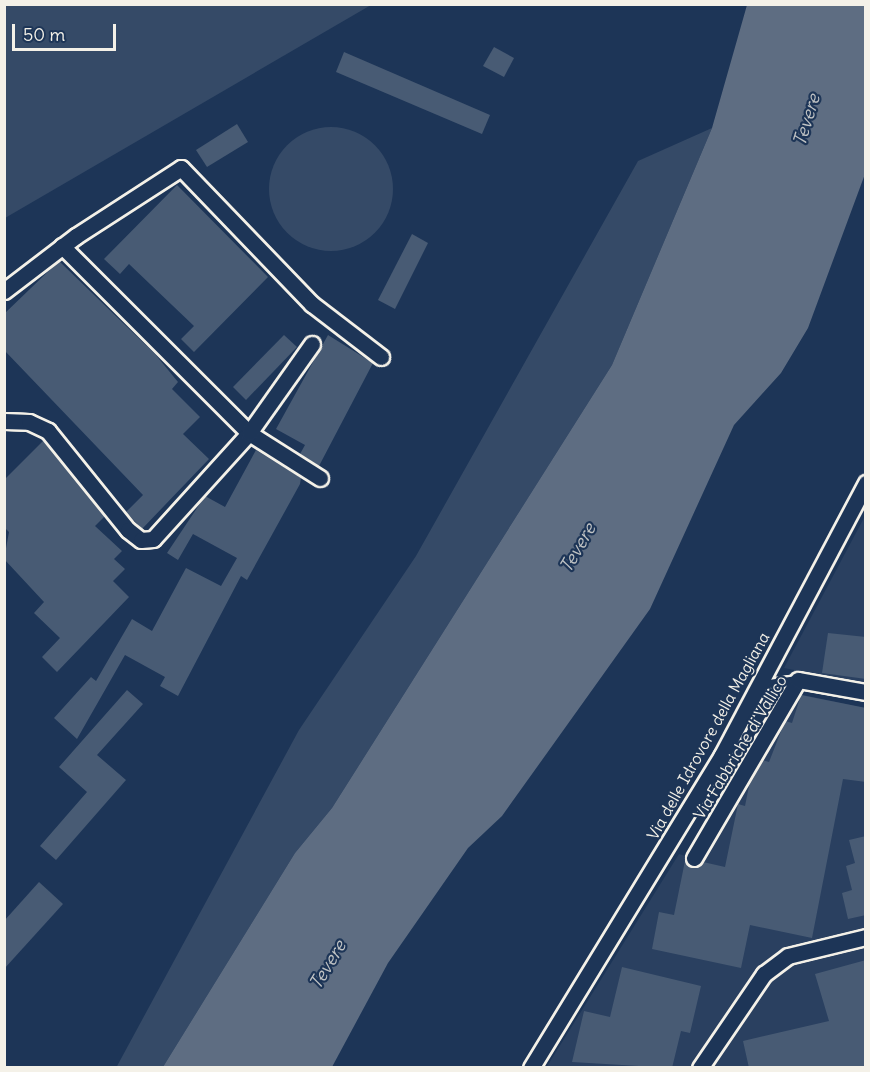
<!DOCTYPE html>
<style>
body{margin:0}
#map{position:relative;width:870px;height:1072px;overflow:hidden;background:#1d3557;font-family:Delius,sans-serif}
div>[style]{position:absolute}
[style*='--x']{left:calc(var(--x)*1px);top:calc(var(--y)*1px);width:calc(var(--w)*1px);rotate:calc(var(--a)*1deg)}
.built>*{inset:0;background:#2a4060}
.green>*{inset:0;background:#354a67}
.round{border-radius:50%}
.water>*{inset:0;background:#5e6d82}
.building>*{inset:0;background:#485b74}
.roads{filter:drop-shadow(2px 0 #f4f1e8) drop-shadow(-2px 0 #f4f1e8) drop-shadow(0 2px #f4f1e8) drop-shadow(0 -2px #f4f1e8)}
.lane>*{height:8px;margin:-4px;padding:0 4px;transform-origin:4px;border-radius:4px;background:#1d3557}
.street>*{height:15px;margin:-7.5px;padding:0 7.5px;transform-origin:7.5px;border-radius:7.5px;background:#1d3557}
span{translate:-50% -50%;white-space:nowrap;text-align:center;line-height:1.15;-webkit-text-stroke:4.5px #1d3557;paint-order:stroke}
.street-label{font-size:16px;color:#f4f1e8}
.water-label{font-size:18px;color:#c0c3c4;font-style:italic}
.frame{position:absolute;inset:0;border:6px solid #f4f1e8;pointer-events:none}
.scale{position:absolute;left:12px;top:24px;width:104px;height:27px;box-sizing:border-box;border:3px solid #f4f1e8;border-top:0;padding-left:8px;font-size:18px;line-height:21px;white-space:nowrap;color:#f4f1e8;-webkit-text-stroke:4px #1d3557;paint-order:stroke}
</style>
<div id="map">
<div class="built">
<i style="clip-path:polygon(865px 516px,865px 684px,784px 668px)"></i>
<i style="clip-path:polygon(798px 694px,865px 708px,865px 1067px,546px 1068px,679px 854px,702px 861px,755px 759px,760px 760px,778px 720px)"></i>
</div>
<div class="green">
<i style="clip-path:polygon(5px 4px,371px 4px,371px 5px,5px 218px)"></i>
<i class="round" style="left:269px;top:127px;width:124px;height:124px"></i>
<i style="clip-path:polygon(712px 128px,612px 365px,332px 808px,295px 853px,163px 1067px,116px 1068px,299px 730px,416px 556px,638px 161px)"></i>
</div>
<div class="water">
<i style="clip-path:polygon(747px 5px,865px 5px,865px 174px,808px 328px,781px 373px,734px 425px,650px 609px,502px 816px,468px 848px,388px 963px,332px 1067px,163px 1067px,295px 853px,332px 808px,612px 365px,712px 128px)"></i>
</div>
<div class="building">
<i style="clip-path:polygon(494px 47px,514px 58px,504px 77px,483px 66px)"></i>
<i style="clip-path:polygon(344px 52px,490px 115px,482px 134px,336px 72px)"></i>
<i style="clip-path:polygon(237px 124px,248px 142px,207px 167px,196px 150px)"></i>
<i style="clip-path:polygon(177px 185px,268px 277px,194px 352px,181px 339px,194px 326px,129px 264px,120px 274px,104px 259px)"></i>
<i style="clip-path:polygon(412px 234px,428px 243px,395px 309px,378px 300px)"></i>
<i style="clip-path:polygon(59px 261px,155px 354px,178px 382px,172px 389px,200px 417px,183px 434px,209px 459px,142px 529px,126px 512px,143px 495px,4px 350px,4px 314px)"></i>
<i style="clip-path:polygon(284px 335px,297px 347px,246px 400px,233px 387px)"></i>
<i style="clip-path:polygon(328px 335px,373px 363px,319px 466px,300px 454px,305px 445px,276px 429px)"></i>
<i style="clip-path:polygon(43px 441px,105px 516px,95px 526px,122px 551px,114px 559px,125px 569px,113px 581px,129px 597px,57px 672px,42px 657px,60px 638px,34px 613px,44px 602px,4px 559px,9px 532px,4px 527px,4px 480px)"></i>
<i style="clip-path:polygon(256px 450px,301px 478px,300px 484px,247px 580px,241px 576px,178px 696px,160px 686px,165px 677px,125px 655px,77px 739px,54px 718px,91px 677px,96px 681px,132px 619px,152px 631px,186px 568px,221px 586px,237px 558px,193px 534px,178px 560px,167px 553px,205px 496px,225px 507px)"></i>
<i style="clip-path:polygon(828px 633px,866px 637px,866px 679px,822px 673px)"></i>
<i style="clip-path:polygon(127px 690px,143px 704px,97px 755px,126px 780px,56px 860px,40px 846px,87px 792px,59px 767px)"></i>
<i style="clip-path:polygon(801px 695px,866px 708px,866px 782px,843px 779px,812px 938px,750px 925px,741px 968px,652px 949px,659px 912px,674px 915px,685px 861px,693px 868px,703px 862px,725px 867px,738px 804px,745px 806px,750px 781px,762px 760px,769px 762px,785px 721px,792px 723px)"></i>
<i style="clip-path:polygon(866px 836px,866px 915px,848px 919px,842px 893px,852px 890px,846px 866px,855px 863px,849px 840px)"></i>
<i style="clip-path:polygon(39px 882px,63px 904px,4px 969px,4px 921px)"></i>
<i style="clip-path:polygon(866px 960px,866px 1068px,749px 1068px,743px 1041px,829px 1021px,815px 974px)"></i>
<i style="clip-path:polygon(622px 967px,701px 986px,690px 1033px,681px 1031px,672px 1068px,572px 1062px,584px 1011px,610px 1017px)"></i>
</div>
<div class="roads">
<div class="lane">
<i style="--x:762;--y:685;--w:36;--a:-8"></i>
</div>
<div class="street">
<i style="--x:62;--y:246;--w:264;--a:45"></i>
<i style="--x:249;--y:433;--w:84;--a:32.4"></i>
<i style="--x:4;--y:291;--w:91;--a:-37.4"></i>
<i style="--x:76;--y:236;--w:125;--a:-32.9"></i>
<i style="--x:181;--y:168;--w:189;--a:46.1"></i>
<i style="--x:312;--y:304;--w:87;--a:37.5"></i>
<i style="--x:4;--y:421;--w:25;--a:2"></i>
<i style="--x:29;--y:422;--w:21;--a:25"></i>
<i style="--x:48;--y:431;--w:127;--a:51.1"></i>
<i style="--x:128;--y:530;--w:16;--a:38"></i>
<i style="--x:141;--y:540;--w:12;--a:-5"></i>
<i style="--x:153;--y:539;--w:143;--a:-47.8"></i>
<i style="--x:249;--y:433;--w:109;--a:-54.7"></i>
<i style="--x:694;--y:858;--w:206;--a:-59.7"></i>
<i style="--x:798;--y:680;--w:69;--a:10"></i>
<i style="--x:531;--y:1068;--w:367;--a:-58.6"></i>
<i style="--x:722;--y:755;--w:308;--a:-62.1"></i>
<i style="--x:700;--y:1068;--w:114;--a:-55.8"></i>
<i style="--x:764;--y:974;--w:30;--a:-37"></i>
<i style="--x:788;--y:956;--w:80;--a:-13.7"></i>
</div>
</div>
<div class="street-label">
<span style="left:708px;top:736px;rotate:-61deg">Via delle Idrovore della Magliana</span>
<span style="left:740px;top:747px;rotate:-59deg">Via Fabbriche di Vallico</span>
</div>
<div class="water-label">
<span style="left:807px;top:120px;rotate:-73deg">Tevere</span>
<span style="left:578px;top:548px;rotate:-60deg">Tevere</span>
<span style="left:328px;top:965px;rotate:-59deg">Tevere</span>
</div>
<div class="frame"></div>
<div class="scale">50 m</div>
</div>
